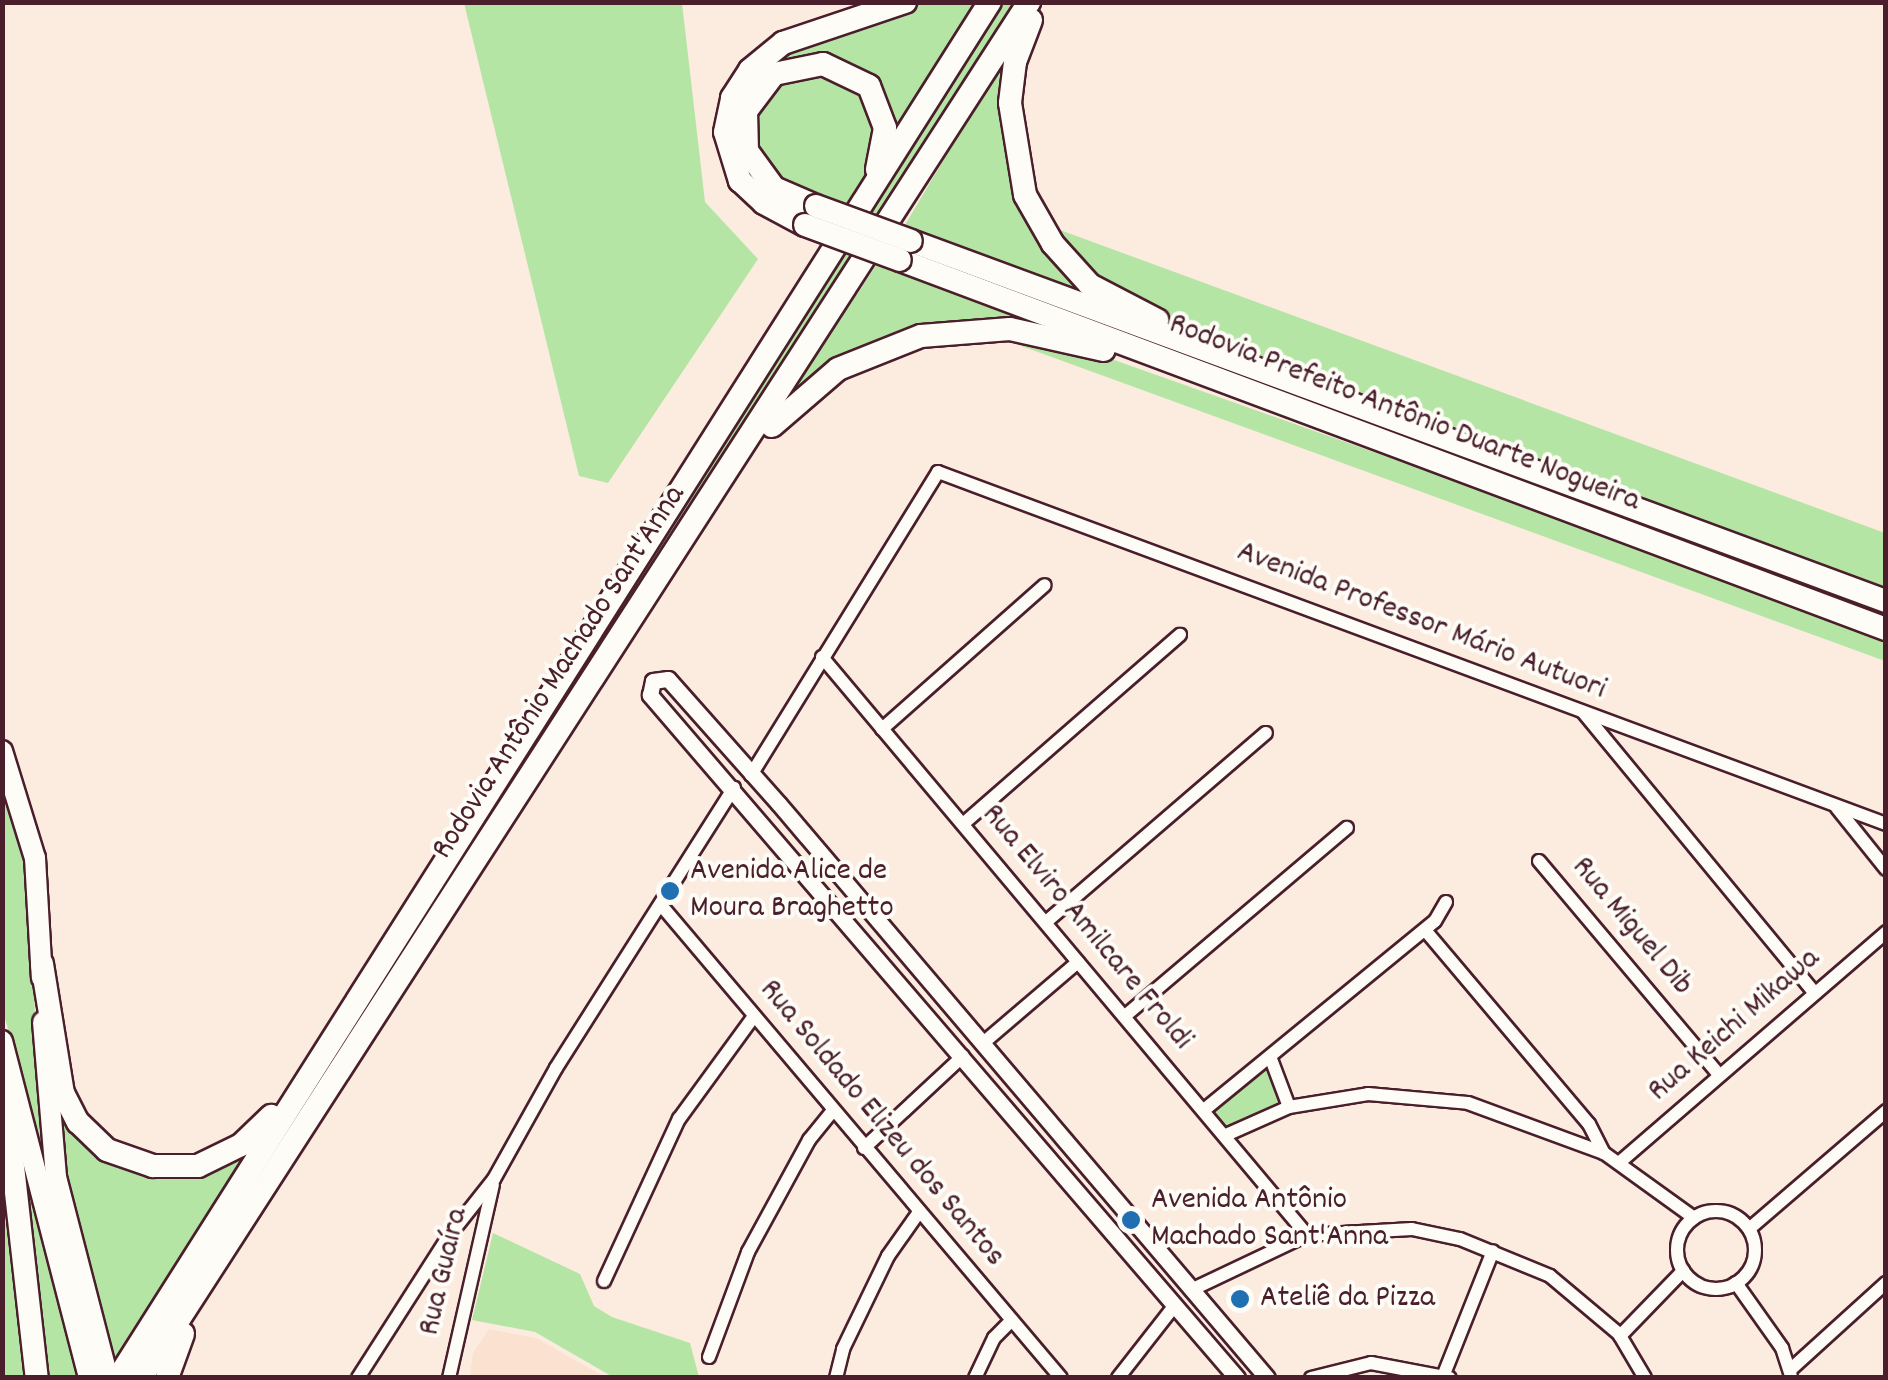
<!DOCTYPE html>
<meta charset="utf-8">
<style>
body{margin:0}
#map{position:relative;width:1888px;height:1380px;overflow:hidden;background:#fcece0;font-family:Dekko,sans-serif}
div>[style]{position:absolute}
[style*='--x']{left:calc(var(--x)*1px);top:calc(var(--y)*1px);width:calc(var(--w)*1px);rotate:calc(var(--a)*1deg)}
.built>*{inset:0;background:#fbe1d0}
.green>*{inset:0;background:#b5e5a4}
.stream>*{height:2.5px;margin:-1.25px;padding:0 1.25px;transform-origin:1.25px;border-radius:1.25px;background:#9fd0fc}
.roads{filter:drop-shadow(2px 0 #4a1f2b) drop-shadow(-2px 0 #4a1f2b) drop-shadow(0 2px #4a1f2b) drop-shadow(0 -2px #4a1f2b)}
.minor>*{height:12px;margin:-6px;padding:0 6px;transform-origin:6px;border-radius:6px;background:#fdfcf7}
.minor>.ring{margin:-6px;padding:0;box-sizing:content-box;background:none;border:12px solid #fdfcf7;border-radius:50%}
.tertiary>*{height:15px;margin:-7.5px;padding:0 7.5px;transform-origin:7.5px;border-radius:7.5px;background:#fdfcf7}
.primary>*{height:20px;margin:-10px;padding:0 10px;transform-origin:10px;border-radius:10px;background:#fdfcf7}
.motorway>*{height:22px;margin:-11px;padding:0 11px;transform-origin:11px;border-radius:11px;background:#fdfcf7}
.bridges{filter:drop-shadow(2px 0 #4a1f2b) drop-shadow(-2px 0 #4a1f2b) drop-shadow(0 2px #4a1f2b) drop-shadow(0 -2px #4a1f2b)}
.motorway-bridge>*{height:22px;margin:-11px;padding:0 11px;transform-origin:11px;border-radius:11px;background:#fdfcf7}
.dots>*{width:28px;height:28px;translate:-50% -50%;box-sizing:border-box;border:5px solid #fdfcf7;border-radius:50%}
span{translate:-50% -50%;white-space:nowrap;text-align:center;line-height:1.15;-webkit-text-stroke:8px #fdfcf7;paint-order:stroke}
.street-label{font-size:32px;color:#4a1f2b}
.poi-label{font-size:32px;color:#4a1f2b}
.left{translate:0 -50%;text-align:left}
.frame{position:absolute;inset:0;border:5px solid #4a1f2b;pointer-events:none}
</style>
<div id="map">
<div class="built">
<i style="clip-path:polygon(489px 1329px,536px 1338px,605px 1377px,470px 1377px,473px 1353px)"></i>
</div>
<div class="green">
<i style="clip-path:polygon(464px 3px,682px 3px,705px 202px,758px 259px,608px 483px,579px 476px)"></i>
<i style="clip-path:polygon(921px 3px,978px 3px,891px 139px,889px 110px,876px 84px,838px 60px,782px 64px,757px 82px,742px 105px,739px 143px,754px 177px,774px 196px,838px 223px,835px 228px,757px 190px,737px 157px,733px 120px,761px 66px,803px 40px)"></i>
<i style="clip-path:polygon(996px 3px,1018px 3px,881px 223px,862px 215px)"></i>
<i style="clip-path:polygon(1012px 44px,1013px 174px,1107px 301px,902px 230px)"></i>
<i style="clip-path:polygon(808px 68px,873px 100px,876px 159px,846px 209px,786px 187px,754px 150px,760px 94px)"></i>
<i style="clip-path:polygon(1052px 227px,1885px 533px,1885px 590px,1228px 346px,1096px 284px)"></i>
<i style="clip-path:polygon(906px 247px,1885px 610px,1885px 620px,1427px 451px)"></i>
<i style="clip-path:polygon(842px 248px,861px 255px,134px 1377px,646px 553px)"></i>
<i style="clip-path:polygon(879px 261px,1095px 341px,946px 326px,782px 407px)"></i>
<i style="clip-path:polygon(997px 337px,1103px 356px,1492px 494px,1885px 638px,1885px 661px)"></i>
<i style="clip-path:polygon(2px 776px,26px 853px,43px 1157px,3px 1011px)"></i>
<i style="clip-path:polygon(1271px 1061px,1287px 1106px,1225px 1134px,1206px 1111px)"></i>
<i style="clip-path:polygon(57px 1089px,69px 1117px,165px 1171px,257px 1137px,115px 1366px,70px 1200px)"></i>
<i style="clip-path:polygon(2px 1110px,31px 1377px,3px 1377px)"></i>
<i style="clip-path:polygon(20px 1135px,79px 1377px,40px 1377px)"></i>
<i style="clip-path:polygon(493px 1233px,580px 1274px,594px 1306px,612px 1317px,690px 1343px,699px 1377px,613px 1377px,535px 1332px,472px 1320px)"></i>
</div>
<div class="stream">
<i style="--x:2;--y:1375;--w:3;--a:72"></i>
</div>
<div class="roads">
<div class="minor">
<i style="--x:822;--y:657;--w:755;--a:50"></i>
<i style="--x:1583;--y:712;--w:364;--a:50.5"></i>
<i style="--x:882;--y:729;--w:217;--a:-41.5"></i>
<i style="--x:751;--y:775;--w:356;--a:-58.3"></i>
<i style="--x:938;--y:472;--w:1011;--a:20.37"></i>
<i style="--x:1837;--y:808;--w:78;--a:51.2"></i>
<i style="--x:963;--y:824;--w:288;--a:-41.1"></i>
<i style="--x:1539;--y:861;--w:280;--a:49.9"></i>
<i style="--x:661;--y:905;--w:619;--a:49.78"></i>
<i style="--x:1046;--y:922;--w:290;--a:-40.7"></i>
<i style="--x:1425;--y:930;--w:254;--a:49.8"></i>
<i style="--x:1589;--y:1124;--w:33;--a:63"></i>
<i style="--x:1125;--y:1016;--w:291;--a:-40.3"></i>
<i style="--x:982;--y:1044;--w:126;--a:-40.5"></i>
<i style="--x:1271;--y:1059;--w:51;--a:69.4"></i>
<i style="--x:1204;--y:1110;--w:298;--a:-39.3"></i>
<i style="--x:1435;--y:921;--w:22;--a:-60"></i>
<i style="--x:1226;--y:1135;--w:69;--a:-24"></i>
<i style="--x:1289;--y:1107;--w:80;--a:-9.3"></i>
<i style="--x:1368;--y:1094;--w:100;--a:5.1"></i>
<i style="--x:1468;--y:1103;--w:145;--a:20.2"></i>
<i style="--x:1604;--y:1153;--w:111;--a:35.8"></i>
<i style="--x:864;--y:1148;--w:135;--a:-42.9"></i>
<i style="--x:1620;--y:1162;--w:352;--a:-40.8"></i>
<i class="ring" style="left:1677px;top:1211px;width:66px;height:66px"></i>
<i style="--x:1749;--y:1229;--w:181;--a:-40.7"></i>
<i style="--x:604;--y:1281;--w:179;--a:-65.2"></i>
<i style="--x:679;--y:1119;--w:127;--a:-53.9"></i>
<i style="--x:1736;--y:1283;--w:80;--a:54.7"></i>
<i style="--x:1782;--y:1348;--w:28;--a:72"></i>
<i style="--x:1191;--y:1290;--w:128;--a:-25.4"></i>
<i style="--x:1307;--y:1235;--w:105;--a:-3.3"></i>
<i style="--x:1412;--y:1229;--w:49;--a:11.8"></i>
<i style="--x:1460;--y:1239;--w:97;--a:22.3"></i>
<i style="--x:1550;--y:1276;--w:90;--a:40"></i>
<i style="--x:1619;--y:1334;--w:51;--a:59.4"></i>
<i style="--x:1620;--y:1336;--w:91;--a:-45.9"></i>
<i style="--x:709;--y:1357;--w:112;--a:-69.6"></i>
<i style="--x:748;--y:1252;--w:128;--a:-61.4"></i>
<i style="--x:809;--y:1140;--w:38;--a:-51"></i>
<i style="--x:1790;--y:1370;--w:130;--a:-42.2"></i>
<i style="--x:1444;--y:1374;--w:132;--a:-68.3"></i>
<i style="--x:358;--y:1378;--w:167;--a:-57.4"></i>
<i style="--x:448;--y:1237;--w:74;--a:-51.6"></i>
<i style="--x:494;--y:1179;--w:127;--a:-60.8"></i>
<i style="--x:556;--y:1068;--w:332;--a:-57.6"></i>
<i style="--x:449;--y:1378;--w:198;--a:-77.2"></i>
<i style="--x:836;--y:1378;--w:30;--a:-76"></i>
<i style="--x:843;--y:1349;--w:103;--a:-64.2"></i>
<i style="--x:888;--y:1256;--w:54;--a:-54.8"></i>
<i style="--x:975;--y:1378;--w:44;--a:-64.6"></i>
<i style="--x:994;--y:1338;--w:25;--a:-45"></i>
<i style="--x:1118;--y:1378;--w:93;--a:-52"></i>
<i style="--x:1311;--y:1378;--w:62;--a:-14"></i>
<i style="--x:1371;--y:1363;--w:80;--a:10.8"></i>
</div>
<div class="tertiary">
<i style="--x:1237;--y:1378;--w:901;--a:-130.68"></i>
<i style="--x:650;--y:695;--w:14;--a:-78"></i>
<i style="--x:653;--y:681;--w:15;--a:-8"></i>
<i style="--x:668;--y:679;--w:167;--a:48.4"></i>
<i style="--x:779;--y:804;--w:753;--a:49.63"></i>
</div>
<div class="primary">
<i style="--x:2;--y:751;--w:112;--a:72.9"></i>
<i style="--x:35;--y:858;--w:120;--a:86.7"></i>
<i style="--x:43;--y:1022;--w:156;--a:85.2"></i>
<i style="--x:56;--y:1177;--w:208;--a:75.5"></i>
<i style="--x:2;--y:1041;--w:348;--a:75.5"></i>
</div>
<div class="motorway">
<i style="--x:1031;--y:20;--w:45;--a:110.9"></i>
<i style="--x:1015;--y:62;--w:41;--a:97"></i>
<i style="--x:1010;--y:103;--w:93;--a:80.7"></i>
<i style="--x:1025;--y:195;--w:56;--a:60.3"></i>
<i style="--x:1053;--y:244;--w:55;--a:47.9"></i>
<i style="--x:1090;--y:285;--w:76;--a:27.6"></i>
<i style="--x:816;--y:206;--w:46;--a:-156.8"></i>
<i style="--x:774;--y:188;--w:46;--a:-126.1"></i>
<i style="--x:747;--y:151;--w:40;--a:-91.4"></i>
<i style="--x:746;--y:111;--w:46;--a:-52.9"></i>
<i style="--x:774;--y:74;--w:50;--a:-11.5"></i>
<i style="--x:823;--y:64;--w:51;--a:25.6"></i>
<i style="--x:869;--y:86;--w:45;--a:69.1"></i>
<i style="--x:885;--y:128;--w:42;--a:101"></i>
<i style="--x:805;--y:225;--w:47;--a:-151.8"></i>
<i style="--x:764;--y:203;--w:33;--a:-137"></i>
<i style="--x:740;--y:181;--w:51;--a:-107"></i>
<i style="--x:725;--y:132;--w:35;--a:-78"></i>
<i style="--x:732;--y:98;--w:33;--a:-57"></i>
<i style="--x:750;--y:70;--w:43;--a:-39.3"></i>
<i style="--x:783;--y:43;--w:129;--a:-18.6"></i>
<i style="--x:911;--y:241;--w:1039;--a:20.27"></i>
<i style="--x:900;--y:260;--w:1053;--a:20.52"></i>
<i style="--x:772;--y:426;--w:87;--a:-40.8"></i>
<i style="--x:838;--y:369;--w:89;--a:-21.7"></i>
<i style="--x:921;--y:336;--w:89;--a:-4.5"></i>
<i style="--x:1010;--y:329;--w:96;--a:12.6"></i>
<i style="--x:42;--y:964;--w:131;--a:80.8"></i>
<i style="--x:63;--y:1093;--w:33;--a:63"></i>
<i style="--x:78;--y:1122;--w:40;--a:44"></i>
<i style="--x:107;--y:1150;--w:49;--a:19.2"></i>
<i style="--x:153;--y:1166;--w:45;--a:0"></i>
<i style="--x:198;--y:1166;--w:48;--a:-26"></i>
<i style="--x:241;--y:1145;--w:42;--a:-44"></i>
<i style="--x:2;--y:1068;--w:312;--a:83.6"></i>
<i style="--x:118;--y:1378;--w:1629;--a:-57.64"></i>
<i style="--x:141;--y:1378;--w:1638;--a:-57.16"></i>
<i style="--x:167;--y:1378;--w:47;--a:-70"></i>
</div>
</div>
<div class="bridges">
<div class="motorway-bridge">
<i style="--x:816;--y:206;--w:101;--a:20.2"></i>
<i style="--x:805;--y:225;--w:101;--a:20.2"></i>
</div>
</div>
<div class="dots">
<i style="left:670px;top:891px;background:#1f6fb2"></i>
<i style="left:1131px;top:1220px;background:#1f6fb2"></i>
<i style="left:1240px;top:1299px;background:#1f6fb2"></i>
</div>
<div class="street-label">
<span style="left:1404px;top:414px;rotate:21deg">Rodovia Prefeito Antônio Duarte Nogueira</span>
<span style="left:1421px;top:622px;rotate:21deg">Avenida Professor Mário Autuori</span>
<span style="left:560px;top:673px;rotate:-57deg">Rodovia Antônio Machado Sant'Anna</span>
<span style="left:1631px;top:927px;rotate:50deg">Rua Miguel Dib</span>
<span style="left:1086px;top:928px;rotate:50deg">Rua Elviro Amilcare Froldi</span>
<span style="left:1735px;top:1026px;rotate:-41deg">Rua Keichi Mikawa</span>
<span style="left:881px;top:1124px;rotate:50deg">Rua Soldado Elizeu dos Santos</span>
<span style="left:445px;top:1272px;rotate:-77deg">Rua Guaíra</span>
</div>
<div class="poi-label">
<span class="left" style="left:690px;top:891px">Avenida Alice de<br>Moura Braghetto</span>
<span class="left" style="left:1151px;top:1220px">Avenida Antônio<br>Machado Sant'Anna</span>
<span class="left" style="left:1260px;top:1299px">Ateliê da Pizza</span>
</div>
<div class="frame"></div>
</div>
